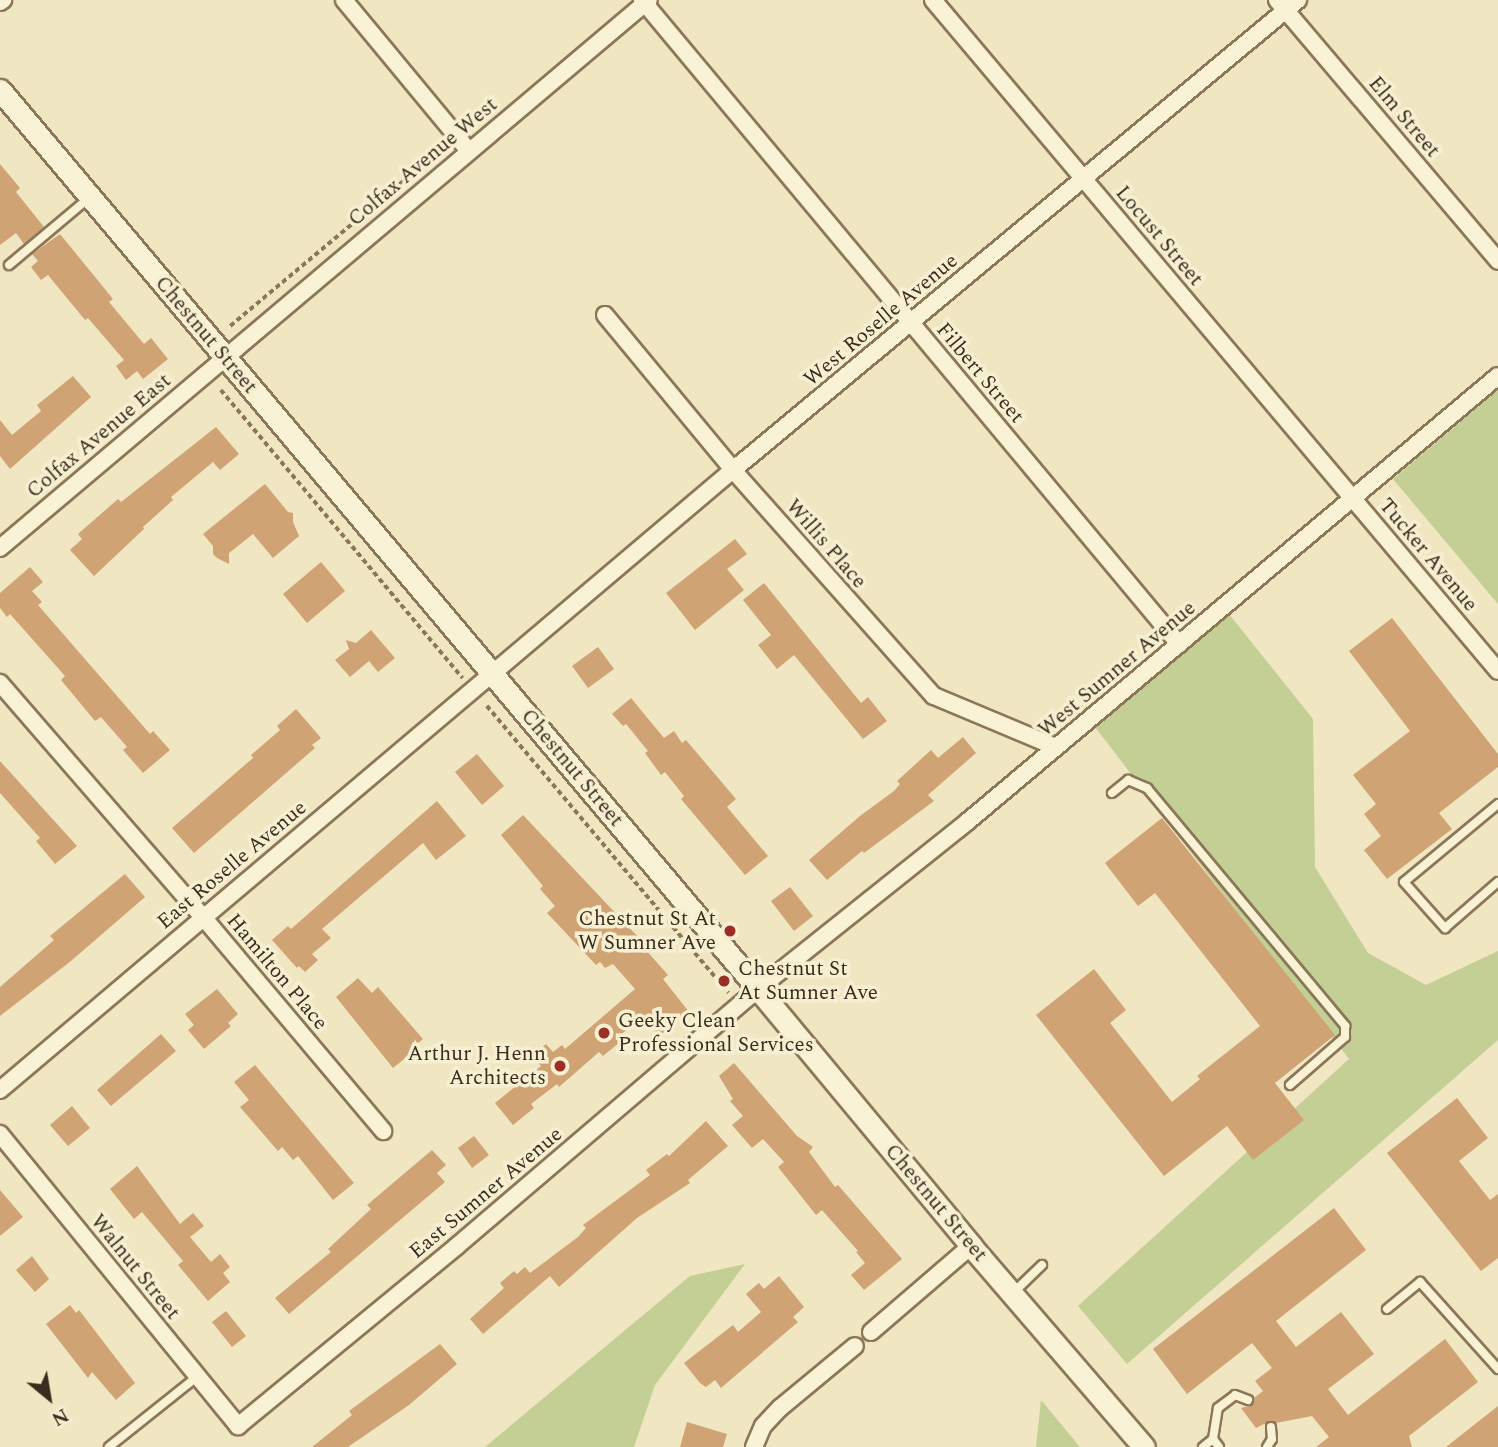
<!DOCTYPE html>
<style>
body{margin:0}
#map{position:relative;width:1498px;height:1447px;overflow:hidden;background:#f0e6c1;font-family:Spectral,serif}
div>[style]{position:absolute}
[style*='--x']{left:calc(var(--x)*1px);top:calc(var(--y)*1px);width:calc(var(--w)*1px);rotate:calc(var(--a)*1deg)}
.green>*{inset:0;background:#c3cf94}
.building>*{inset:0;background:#d0a375}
.path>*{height:3.5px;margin-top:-1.75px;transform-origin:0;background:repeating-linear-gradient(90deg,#8b7758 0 5px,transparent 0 8.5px)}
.roads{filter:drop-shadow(2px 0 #8b7758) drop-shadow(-2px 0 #8b7758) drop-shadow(0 2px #8b7758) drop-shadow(0 -2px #8b7758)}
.service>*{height:8px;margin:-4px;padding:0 4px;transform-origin:4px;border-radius:4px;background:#faf2d5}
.minor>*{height:16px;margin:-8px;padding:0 8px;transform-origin:8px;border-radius:8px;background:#faf2d5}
.tertiary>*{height:21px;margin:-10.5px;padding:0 10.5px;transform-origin:10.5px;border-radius:10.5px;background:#faf2d5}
.dots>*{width:19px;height:19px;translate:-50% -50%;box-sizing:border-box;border:4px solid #f7efd1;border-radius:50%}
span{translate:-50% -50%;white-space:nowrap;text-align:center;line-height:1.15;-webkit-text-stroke:7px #f7efd1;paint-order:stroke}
.street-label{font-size:21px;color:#392d1d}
.poi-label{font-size:21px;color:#392d1d}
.right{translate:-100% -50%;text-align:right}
.left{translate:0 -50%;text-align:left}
.north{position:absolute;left:14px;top:1363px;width:70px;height:70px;-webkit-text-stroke:5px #f7efd1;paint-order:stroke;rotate:150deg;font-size:19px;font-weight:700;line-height:28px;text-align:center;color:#392d1d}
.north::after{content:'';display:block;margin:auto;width:24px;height:32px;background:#392d1d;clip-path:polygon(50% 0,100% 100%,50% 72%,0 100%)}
</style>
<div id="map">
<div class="green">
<i style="clip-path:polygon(1498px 390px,1498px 604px,1393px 479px)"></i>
<i style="clip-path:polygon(1224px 608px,1313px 719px,1315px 867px,1368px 953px,1426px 985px,1498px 951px,1498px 1040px,1127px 1364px,1078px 1306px,1349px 1059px,1092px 723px)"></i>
<i style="clip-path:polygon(745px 1264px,655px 1385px,634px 1447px,485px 1447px,690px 1276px)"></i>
<i style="clip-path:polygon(1041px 1400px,1080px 1447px,1036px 1447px)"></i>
</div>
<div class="building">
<i style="clip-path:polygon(0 164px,20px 188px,16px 192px,44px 227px,24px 244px,16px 233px,0 245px)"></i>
<i style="clip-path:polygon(60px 234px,113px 299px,109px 302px,144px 344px,151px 338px,168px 359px,143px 379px,137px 371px,126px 380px,116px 366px,124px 360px,88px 318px,85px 320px,48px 275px,41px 280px,31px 267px,38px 261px,32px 254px)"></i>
<i style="clip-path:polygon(73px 376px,91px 397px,10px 469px,0 456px,0 420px,12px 435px,41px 411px,37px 405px)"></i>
<i style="clip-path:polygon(216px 427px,239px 454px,220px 470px,213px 462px,171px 497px,173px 500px,143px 527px,144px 529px,94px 576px,70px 550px,82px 539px,78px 534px,118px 499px,121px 502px)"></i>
<i style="clip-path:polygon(265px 484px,288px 512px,293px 513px,293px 522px,299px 536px,273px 558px,253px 534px,229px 553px,229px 564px,217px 558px,213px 554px,213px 546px,203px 534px)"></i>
<i style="clip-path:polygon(735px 539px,747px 554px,727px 569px,744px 590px,695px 630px,666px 593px)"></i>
<i style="clip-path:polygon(321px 562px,345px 591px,307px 623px,283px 594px)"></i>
<i style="clip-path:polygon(30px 567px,43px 582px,32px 591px,42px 602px,38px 605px,150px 734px,153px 731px,170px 750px,143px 773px,123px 750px,127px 747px,101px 717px,95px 721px,61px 680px,65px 676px,10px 614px,7px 617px,0 608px,0 593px)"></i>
<i style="clip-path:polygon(764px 583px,861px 703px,868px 697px,887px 721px,863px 739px,794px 655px,777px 669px,758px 645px,771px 635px,743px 600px)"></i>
<i style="clip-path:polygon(1392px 618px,1498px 754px,1498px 767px,1439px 813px,1452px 829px,1387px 879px,1364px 850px,1381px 836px,1364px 814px,1376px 804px,1353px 775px,1410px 731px,1349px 651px)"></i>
<i style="clip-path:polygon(371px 630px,395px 658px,378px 672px,369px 661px,350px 677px,335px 660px,349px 649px,346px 640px,356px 643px)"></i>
<i style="clip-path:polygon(598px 647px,614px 669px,588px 688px,572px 666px)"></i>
<i style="clip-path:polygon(631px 698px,664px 738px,674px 731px,682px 743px,686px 740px,736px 799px,727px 807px,768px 856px,745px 875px,681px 799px,684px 796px,665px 772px,661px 775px,645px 753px,648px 751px,626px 724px,623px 726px,612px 714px)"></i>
<i style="clip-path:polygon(296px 709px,321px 738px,312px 745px,315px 748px,194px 853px,172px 828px,253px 758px,251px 755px,280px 730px,277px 726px)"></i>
<i style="clip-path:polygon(963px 737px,976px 753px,928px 795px,934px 801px,864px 853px,862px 851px,827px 880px,809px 860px,860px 816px,894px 791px,900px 784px,897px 781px,931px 750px,938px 758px)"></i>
<i style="clip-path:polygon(477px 754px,504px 786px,482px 805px,455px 772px)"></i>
<i style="clip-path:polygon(0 761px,77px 846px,55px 864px,36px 841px,40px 838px,0 793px)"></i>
<i style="clip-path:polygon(437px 801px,466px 836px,436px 860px,423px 843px,322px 929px,331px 938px,312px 954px,318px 960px,305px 972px,299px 966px,297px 968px,272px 940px,288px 926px,291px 929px)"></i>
<i style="clip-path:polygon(523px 815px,639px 938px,637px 940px,668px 975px,663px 979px,689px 1012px,659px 1036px,643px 1016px,617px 1038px,620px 1042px,603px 1056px,599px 1052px,559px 1087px,557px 1084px,531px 1104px,534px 1108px,513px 1125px,495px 1103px,541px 1066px,532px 1056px,546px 1044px,553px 1052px,562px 1045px,565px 1049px,635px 989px,613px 964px,605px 968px,600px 962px,596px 965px,547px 913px,555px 906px,540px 889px,543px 886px,501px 835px)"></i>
<i style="clip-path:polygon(1162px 818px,1335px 1035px,1275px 1083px,1304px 1120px,1253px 1160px,1227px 1126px,1164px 1176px,1036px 1015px,1094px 969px,1126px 1010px,1110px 1023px,1172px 1102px,1200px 1079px,1197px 1076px,1260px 1026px,1155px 893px,1138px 906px,1105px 863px)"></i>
<i style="clip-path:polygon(125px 874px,145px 897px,71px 961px,0 1016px,0 987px,54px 940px,50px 936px)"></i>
<i style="clip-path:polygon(790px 887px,813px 916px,794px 931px,771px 901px)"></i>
<i style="clip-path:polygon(358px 978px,372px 993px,378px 987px,423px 1039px,417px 1044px,419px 1047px,393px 1068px,336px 997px)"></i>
<i style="clip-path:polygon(217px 989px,238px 1014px,228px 1023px,231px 1026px,204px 1049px,188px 1030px,194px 1025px,185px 1014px)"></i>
<i style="clip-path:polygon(161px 1034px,176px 1051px,111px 1106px,97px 1090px)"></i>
<i style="clip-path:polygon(734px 1063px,797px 1136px,813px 1147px,809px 1152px,835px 1187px,838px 1185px,902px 1259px,864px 1290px,851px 1275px,865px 1263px,856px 1252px,858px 1251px,822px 1210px,816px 1215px,778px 1167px,784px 1162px,763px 1139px,752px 1148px,732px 1125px,743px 1116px,730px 1101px,733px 1099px,719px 1076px)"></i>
<i style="clip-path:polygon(255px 1065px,354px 1183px,333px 1200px,298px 1156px,293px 1160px,282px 1147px,278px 1151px,240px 1107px,249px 1100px,234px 1082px)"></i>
<i style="clip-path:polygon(1457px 1098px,1488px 1138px,1459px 1161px,1490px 1200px,1498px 1194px,1498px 1258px,1481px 1271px,1387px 1153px)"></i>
<i style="clip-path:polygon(72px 1106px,90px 1128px,68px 1146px,50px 1125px)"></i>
<i style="clip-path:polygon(706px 1121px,728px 1146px,688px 1180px,690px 1183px,637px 1218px,559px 1287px,550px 1276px,483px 1334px,470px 1319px,504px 1288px,500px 1283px,514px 1271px,517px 1274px,525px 1267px,530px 1273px,578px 1237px,586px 1228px,583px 1225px,650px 1175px,646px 1170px,667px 1154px,669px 1156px)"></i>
<i style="clip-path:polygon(474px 1136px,489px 1155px,472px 1168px,458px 1148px)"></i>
<i style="clip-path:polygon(432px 1150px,446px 1165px,437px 1173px,445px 1182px,289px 1314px,275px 1298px,331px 1252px,328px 1249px,371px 1209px,367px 1205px)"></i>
<i style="clip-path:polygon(137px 1166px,180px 1224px,193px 1213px,204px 1226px,190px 1237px,211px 1262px,220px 1254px,230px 1267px,223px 1273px,230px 1282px,208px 1301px,178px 1265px,183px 1261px,142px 1212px,134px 1219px,110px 1189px)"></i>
<i style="clip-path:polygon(0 1190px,23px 1217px,0 1236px)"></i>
<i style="clip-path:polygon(1334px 1208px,1366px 1250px,1276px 1321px,1296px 1347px,1341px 1312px,1374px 1354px,1328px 1389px,1348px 1415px,1445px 1339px,1478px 1382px,1409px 1436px,1412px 1447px,1316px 1447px,1329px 1437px,1312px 1416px,1276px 1423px,1270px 1421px,1256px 1428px,1241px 1408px,1253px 1405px,1254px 1398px,1263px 1391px,1255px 1381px,1272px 1368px,1252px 1343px,1187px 1394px,1153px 1349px)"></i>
<i style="clip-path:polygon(32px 1256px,49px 1279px,35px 1292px,16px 1270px)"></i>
<i style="clip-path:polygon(779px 1276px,804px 1307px,793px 1317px,798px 1322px,721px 1388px,715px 1380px,706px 1387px,700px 1383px,684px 1363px,733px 1325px,738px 1332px,761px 1312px,746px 1294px,759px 1283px,764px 1289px)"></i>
<i style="clip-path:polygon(70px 1305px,76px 1313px,79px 1310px,135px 1383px,116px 1400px,92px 1372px,88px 1378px,46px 1324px)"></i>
<i style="clip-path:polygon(226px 1311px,246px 1336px,232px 1347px,212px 1322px)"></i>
<i style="clip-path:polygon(440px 1344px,457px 1364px,409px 1405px,348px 1447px,312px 1447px,352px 1415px,349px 1411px)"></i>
<i style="clip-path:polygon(1498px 1406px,1498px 1447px,1446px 1447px)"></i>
<i style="clip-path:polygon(687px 1422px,727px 1434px,723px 1447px,680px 1447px)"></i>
</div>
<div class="path">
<i style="--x:230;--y:326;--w:229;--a:-39.9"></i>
<i style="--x:221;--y:390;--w:376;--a:50"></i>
<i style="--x:487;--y:706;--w:375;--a:49.9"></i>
</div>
<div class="roads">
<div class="service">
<i style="--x:9;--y:265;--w:106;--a:-40"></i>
<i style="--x:1112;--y:793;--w:21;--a:-39"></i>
<i style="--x:1128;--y:780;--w:21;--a:23"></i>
<i style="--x:1147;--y:788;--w:310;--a:50.2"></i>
<i style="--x:1345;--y:1026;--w:11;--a:90"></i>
<i style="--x:1345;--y:1037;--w:73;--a:138.9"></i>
<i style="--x:1498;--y:804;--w:122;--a:140.3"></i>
<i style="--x:1404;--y:882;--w:62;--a:48.3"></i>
<i style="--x:1445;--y:928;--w:70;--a:-41"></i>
<i style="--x:1014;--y:1292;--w:39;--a:-44"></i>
<i style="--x:1387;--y:1309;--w:43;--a:-39.3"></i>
<i style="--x:1420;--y:1282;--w:117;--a:48.1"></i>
<i style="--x:109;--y:1447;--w:114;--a:-38.6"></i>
<i style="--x:1203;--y:1447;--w:13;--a:-39"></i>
<i style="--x:1219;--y:1447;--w:10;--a:-127"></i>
<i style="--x:1213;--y:1439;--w:31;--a:-81"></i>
<i style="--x:1218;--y:1408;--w:21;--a:-37"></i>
<i style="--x:1235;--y:1395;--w:14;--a:21"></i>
<i style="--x:1267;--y:1447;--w:9;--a:-58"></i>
<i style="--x:1272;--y:1439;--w:12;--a:-95"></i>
</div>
<div class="minor">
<i style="--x:344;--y:0;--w:196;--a:50.4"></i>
<i style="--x:642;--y:0;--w:839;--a:50.18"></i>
<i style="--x:933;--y:0;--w:877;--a:49.9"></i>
<i style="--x:1277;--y:0;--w:342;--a:49.7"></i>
<i style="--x:0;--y:2;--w:4;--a:-34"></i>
<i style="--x:605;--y:315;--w:201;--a:50.4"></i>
<i style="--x:733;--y:470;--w:302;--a:48.4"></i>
<i style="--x:934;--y:696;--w:132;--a:22.7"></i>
<i style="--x:0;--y:548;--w:849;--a:-40.18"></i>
<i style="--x:0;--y:683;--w:310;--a:49.1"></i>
<i style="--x:203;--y:917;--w:280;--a:49.9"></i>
<i style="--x:0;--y:1090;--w:960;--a:-40.23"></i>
<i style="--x:733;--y:470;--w:735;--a:-39.76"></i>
<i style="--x:0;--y:1134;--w:377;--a:50.8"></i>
<i style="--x:238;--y:1426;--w:283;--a:-39.4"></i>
<i style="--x:457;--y:1246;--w:396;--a:-40.5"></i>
<i style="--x:758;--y:989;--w:268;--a:-38.6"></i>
<i style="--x:967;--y:822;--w:693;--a:-40.03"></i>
<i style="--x:871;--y:1332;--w:132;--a:-40.7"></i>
<i style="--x:754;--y:1447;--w:23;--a:-67"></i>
<i style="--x:763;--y:1426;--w:25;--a:-47"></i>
<i style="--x:780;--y:1408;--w:97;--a:-39.6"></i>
</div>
<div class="tertiary">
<i style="--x:0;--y:90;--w:1176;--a:49.86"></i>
<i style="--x:758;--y:989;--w:334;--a:50.3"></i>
<i style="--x:971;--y:1246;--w:265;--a:49.3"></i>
</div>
</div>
<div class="dots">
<i style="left:730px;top:931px;background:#9d2e25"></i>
<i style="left:724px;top:981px;background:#9d2e25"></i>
<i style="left:604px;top:1033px;background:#9d2e25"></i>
<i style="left:560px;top:1066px;background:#9d2e25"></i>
</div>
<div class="street-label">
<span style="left:1404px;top:117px;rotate:50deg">Elm Street</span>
<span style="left:423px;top:162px;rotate:-40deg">Colfax Avenue West</span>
<span style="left:1159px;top:236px;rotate:50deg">Locust Street</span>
<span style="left:881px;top:320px;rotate:-40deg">West Roselle Avenue</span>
<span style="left:206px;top:335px;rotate:50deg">Chestnut Street</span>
<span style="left:980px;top:373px;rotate:50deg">Filbert Street</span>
<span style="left:99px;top:436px;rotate:-40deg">Colfax Avenue East</span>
<span style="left:826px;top:544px;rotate:49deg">Willis Place</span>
<span style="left:1428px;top:555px;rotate:50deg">Tucker Avenue</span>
<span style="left:1117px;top:669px;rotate:-40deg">West Sumner Avenue</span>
<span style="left:572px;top:768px;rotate:50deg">Chestnut Street</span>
<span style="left:232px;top:865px;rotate:-40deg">East Roselle Avenue</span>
<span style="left:277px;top:972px;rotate:50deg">Hamilton Place</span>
<span style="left:486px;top:1193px;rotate:-40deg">East Sumner Avenue</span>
<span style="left:936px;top:1203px;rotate:50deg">Chestnut Street</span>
<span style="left:135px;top:1267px;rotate:51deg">Walnut Street</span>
</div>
<div class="poi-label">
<span class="right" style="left:716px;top:931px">Chestnut St At<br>W Sumner Ave</span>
<span class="left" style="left:738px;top:981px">Chestnut St<br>At Sumner Ave</span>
<span class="left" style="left:618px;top:1033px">Geeky Clean<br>Professional Services</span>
<span class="right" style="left:546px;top:1066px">Arthur J. Henn<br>Architects</span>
</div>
<div class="north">N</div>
</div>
